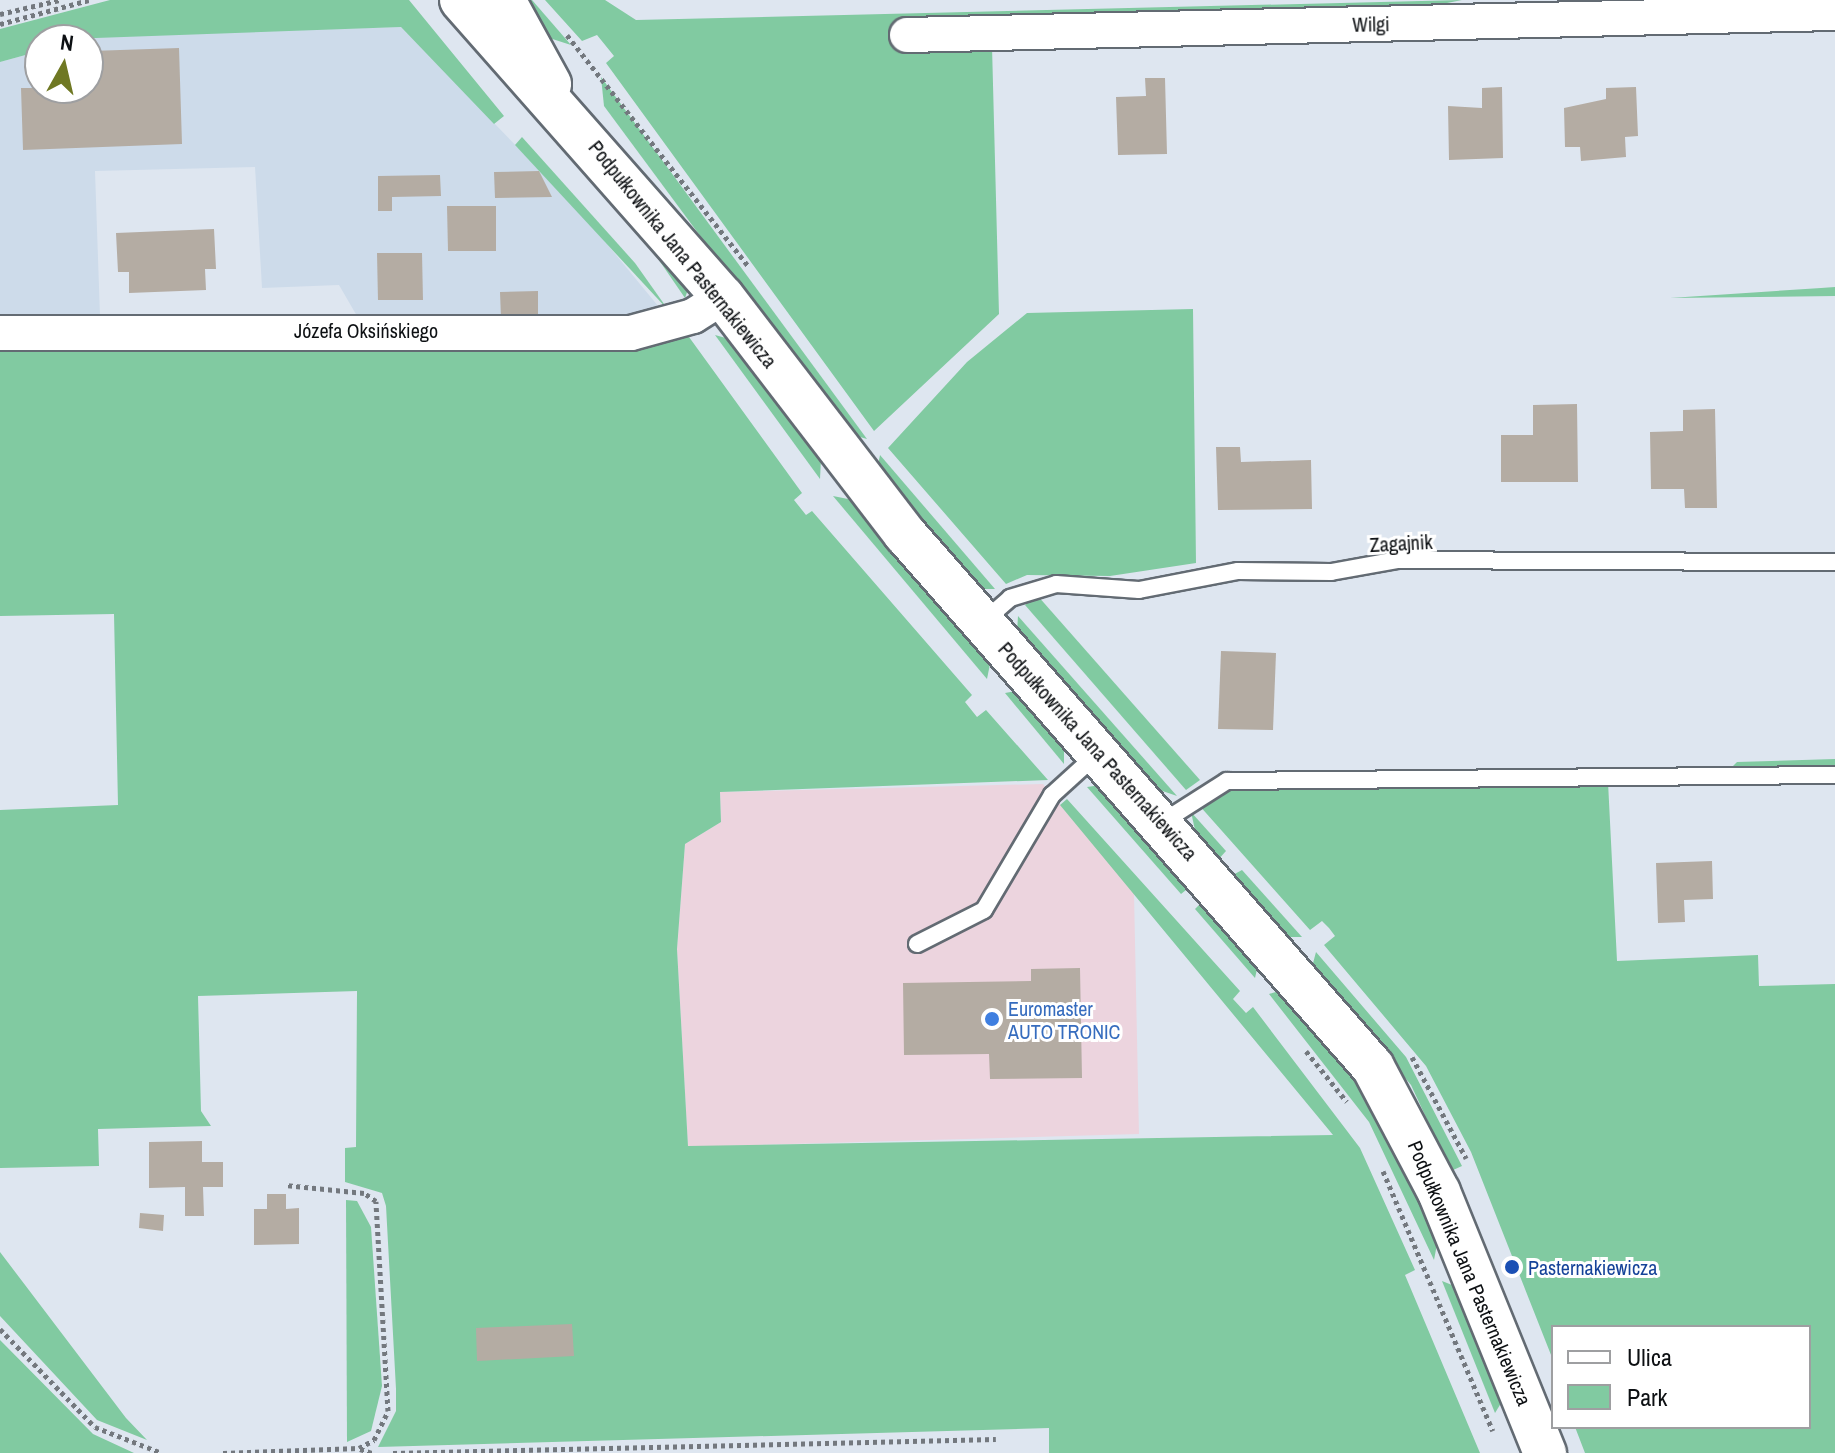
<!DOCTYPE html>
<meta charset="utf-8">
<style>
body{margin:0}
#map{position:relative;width:1835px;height:1453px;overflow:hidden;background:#dee6f0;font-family:"Archivo Narrow",sans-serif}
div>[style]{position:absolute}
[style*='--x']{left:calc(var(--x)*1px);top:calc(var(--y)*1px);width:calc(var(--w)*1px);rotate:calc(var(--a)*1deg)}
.commercial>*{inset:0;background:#ecd4de}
.built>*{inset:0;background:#cddbea}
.green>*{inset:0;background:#81caa1}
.building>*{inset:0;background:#b4aca3}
.path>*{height:5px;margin-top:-2.5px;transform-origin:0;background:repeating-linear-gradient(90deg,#73787e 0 4px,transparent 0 8px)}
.roads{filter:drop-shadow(2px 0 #636b73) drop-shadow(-2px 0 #636b73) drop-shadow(0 2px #636b73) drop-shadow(0 -2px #636b73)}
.service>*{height:16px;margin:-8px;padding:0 8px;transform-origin:8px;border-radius:8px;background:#fff}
.minor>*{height:34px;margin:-17px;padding:0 17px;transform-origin:17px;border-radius:17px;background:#fff}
.tertiary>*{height:42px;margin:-21px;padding:0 21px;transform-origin:21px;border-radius:21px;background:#fff}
.dots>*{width:22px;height:22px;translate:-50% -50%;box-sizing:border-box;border:4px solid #fff;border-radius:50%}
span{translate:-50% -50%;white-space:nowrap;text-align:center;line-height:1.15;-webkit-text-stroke:6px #fff;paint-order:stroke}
.street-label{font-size:20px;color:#0d1013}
.shop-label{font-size:20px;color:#366cbe}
.left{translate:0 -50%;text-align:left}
.transit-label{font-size:20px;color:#164399}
.legend{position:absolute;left:1551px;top:1325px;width:260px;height:104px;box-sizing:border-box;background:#fff;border:2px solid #9e9fa1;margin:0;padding:10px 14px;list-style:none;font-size:24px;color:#0d1013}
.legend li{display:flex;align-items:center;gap:16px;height:40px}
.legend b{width:40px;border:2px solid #9e9fa1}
.north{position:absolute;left:24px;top:24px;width:80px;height:80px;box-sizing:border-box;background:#fff;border:2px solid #9e9fa1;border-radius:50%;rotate:8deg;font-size:22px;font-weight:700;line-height:32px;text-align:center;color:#0d1013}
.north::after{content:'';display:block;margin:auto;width:28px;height:36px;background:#6f7823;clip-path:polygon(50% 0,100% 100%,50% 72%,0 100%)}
</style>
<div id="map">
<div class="commercial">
<i style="clip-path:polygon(1043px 784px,1134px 893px,1139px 1134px,688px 1147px,677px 949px,685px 844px,721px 822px,720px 792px)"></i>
</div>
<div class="built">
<i style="clip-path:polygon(401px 27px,584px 216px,663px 312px,625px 319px,357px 316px,339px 285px,262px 288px,255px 167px,95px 171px,100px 316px,0 317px,0 62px,40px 51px,40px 88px,88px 88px,88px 40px,78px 40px,91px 36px)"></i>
</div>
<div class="green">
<i style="clip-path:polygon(110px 0,409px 0,504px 116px,494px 124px,401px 27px,40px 40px,40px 51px,0 62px,0 29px)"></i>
<i style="clip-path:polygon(513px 0,532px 0,571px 45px,543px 36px)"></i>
<i style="clip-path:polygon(545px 0,605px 0,636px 20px,1462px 0,1392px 14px,992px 46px,999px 314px,874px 431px,606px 63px,614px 56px,597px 35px,582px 41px)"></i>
<i style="clip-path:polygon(601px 77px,867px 439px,846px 433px,604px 106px)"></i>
<i style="clip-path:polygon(546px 127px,690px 284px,685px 298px,652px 250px)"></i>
<i style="clip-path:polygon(522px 137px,635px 263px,669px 311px,515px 145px)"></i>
<i style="clip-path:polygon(1835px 287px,1835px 296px,1670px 298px,1821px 288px)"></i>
<i style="clip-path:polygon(1193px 309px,1196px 563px,1110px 576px,1027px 575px,1006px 584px,888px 448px,967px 362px,1027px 313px)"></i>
<i style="clip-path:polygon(715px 335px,733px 340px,821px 459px,820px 479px)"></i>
<i style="clip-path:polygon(689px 337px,802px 493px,794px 500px,806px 515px,812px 511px,972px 695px,965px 702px,977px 717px,986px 710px,1048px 780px,720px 792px,721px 822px,685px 844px,677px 949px,688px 1146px,1333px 1135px,1060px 805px,1067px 799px,1240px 991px,1233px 999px,1246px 1013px,1253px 1007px,1360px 1148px,1415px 1270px,1405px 1275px,1480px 1453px,1049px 1453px,1049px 1428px,378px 1447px,396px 1411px,396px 1389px,386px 1206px,382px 1193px,345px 1182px,345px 1148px,356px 1147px,357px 991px,198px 996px,201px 1111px,211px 1126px,98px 1129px,99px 1166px,0 1168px,0 810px,118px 805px,114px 614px,0 616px,0 348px,645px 344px)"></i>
<i style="clip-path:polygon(880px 455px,995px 589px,980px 589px,877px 470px)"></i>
<i style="clip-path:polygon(833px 496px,853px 500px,991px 659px,987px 679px)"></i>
<i style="clip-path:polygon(1037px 595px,1200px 780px,1186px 790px,1025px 605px)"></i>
<i style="clip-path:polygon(1018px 616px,1177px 796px,1151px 787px,1017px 632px)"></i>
<i style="clip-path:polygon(1016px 691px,1064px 747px,1064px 764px,1005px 693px)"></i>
<i style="clip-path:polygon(1835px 759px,1835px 769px,1729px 770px,1737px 762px)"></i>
<i style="clip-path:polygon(1608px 782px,1617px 961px,1758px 955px,1759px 986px,1835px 984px,1835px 1453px,1585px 1453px,1575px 1427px,1809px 1427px,1809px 1327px,1553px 1327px,1553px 1360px,1471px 1152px,1426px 1066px,1324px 945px,1335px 936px,1329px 928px,1322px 921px,1310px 930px,1198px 804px,1227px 788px)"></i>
<i style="clip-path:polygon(1101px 785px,1191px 886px,1181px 894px,1087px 787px)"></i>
<i style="clip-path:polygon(1191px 812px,1226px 851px,1217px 861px,1197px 839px)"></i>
<i style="clip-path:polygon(1242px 870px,1302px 937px,1286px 937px,1231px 876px)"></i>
<i style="clip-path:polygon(1204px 900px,1258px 965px,1255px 978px,1195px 909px)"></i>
<i style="clip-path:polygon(1316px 952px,1406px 1057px,1462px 1166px,1451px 1171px,1411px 1085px,1312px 967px)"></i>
<i style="clip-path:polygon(1279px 991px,1378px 1110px,1438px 1239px,1434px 1260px,1369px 1122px,1269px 994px)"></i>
<i style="clip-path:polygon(346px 1200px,357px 1201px,371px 1227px,382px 1386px,371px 1431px,347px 1442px)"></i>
<i style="clip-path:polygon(0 1252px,126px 1418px,147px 1440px,97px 1420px,0 1316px)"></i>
<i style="clip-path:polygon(1442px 1281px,1457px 1287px,1503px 1400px,1495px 1413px)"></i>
<i style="clip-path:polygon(0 1340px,93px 1434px,134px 1453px,0 1453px)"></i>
</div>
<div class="building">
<i style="clip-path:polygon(179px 48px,182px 144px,23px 150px,21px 88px,88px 88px,91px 51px)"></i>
<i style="clip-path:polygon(1145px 78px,1165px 78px,1167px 154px,1118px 155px,1116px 97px,1146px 96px)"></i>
<i style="clip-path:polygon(1502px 87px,1503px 158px,1449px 160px,1448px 106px,1482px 108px,1482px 88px)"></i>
<i style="clip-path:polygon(1636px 87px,1638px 136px,1625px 137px,1626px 157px,1581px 161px,1580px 147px,1565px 147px,1564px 108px,1606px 99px,1606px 88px)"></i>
<i style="clip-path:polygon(539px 171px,552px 197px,495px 198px,494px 172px)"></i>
<i style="clip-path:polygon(440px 175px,441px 196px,392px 197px,392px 211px,378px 211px,378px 176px)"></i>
<i style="clip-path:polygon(447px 206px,496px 206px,496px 251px,448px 251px)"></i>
<i style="clip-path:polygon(214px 229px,216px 269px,205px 269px,206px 290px,129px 293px,129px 272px,118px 272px,116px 233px)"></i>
<i style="clip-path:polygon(377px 253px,422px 253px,423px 300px,378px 300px)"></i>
<i style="clip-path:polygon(538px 291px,538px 318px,501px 318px,500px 292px)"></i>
<i style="clip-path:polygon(1577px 404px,1578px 482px,1501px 482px,1501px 435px,1533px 435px,1533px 405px)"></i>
<i style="clip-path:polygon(1715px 409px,1717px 508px,1685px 508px,1684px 489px,1651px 489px,1650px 432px,1683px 431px,1683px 410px)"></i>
<i style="clip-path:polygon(1216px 447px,1240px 447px,1241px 462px,1311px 460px,1312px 509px,1218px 510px)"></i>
<i style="clip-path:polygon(1221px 651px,1276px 653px,1273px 730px,1218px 729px)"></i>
<i style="clip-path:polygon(1712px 861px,1713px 899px,1684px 900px,1685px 922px,1658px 923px,1656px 863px)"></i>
<i style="clip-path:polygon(1080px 968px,1082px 1078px,990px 1079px,989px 1054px,904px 1055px,903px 983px,1031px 981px,1031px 969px)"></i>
<i style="clip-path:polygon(202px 1141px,202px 1162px,223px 1162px,223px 1187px,203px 1187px,204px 1216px,185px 1216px,185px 1187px,149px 1188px,149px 1142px)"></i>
<i style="clip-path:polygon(267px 1194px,286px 1194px,286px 1209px,299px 1208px,299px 1244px,254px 1245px,254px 1209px,267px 1209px)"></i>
<i style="clip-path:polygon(140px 1213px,164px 1215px,163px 1231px,139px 1228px)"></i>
<i style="clip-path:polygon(572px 1324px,574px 1356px,477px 1361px,476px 1328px)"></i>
</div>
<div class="path">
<i style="--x:0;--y:14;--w:61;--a:-13.3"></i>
<i style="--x:0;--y:24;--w:92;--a:-15.1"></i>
<i style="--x:567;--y:35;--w:293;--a:51.9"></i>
<i style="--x:1306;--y:1051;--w:65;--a:51.2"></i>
<i style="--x:1412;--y:1057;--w:115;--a:61.9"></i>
<i style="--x:1383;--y:1171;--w:282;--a:67.1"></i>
<i style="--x:0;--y:1329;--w:136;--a:45.9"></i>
<i style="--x:95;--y:1427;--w:72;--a:21.2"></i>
<i style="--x:360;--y:1449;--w:13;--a:18"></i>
<i style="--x:223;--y:1453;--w:136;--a:-2.1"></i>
<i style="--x:359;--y:1448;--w:17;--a:-28"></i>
<i style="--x:374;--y:1440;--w:32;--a:-64"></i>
<i style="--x:388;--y:1411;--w:210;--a:-93.3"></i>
<i style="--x:376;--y:1201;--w:14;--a:-146"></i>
<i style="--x:364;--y:1193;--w:79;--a:-174.2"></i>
<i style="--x:393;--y:1453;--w:603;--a:-1.33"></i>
</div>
<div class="roads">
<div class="service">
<i style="--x:984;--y:621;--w:35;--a:-41"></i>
<i style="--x:1010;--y:598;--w:48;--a:-16.9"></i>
<i style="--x:1056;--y:584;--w:83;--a:4.1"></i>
<i style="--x:1139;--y:590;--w:101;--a:-10.9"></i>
<i style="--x:1238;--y:571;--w:93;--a:0.6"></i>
<i style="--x:1331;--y:572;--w:67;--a:-10.3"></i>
<i style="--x:1397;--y:560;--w:438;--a:0.3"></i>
<i style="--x:1161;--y:823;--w:78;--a:-32.5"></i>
<i style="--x:1227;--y:781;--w:608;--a:-0.57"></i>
<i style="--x:917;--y:944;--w:75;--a:-26.9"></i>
<i style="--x:984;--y:910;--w:134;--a:-59.4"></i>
<i style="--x:1052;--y:795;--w:61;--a:-42.3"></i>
</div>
<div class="minor">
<i style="--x:907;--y:35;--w:928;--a:-1.36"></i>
<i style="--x:0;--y:333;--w:631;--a:0"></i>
<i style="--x:631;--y:333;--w:64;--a:-15.3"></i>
<i style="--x:693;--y:316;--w:36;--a:-32"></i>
</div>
<div class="tertiary">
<i style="--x:461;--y:0;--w:396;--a:48.6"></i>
<i style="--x:723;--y:297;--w:299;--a:52.5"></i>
<i style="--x:905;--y:534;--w:709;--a:48.72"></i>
<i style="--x:1373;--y:1067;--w:141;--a:62.2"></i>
<i style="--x:1439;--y:1192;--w:282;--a:67.9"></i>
<i style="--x:504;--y:0;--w:96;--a:61.3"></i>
</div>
</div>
<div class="dots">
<i style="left:992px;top:1019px;background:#3f7fe0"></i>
<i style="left:1512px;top:1267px;background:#1a4fb4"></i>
</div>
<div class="street-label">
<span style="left:1371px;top:24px;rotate:-1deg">Wilgi</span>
<span style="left:683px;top:254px;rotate:51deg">Podpułkownika Jana Pasternakiewicza</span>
<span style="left:366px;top:330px">Józefa Oksińskiego</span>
<span style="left:1401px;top:543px;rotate:-3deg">Zagajnik</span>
<span style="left:1098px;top:751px;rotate:48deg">Podpułkownika Jana Pasternakiewicza</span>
<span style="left:1470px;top:1273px;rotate:67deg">Podpułkownika Jana Pasternakiewicza</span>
</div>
<div class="shop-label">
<span class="left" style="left:1008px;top:1020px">Euromaster<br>AUTO TRONIC</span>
</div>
<div class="transit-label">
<span class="left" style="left:1528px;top:1267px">Pasternakiewicza</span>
</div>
<ul class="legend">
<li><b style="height:10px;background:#fff"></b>Ulica</li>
<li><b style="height:22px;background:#81caa1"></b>Park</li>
</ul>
<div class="north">N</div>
</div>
